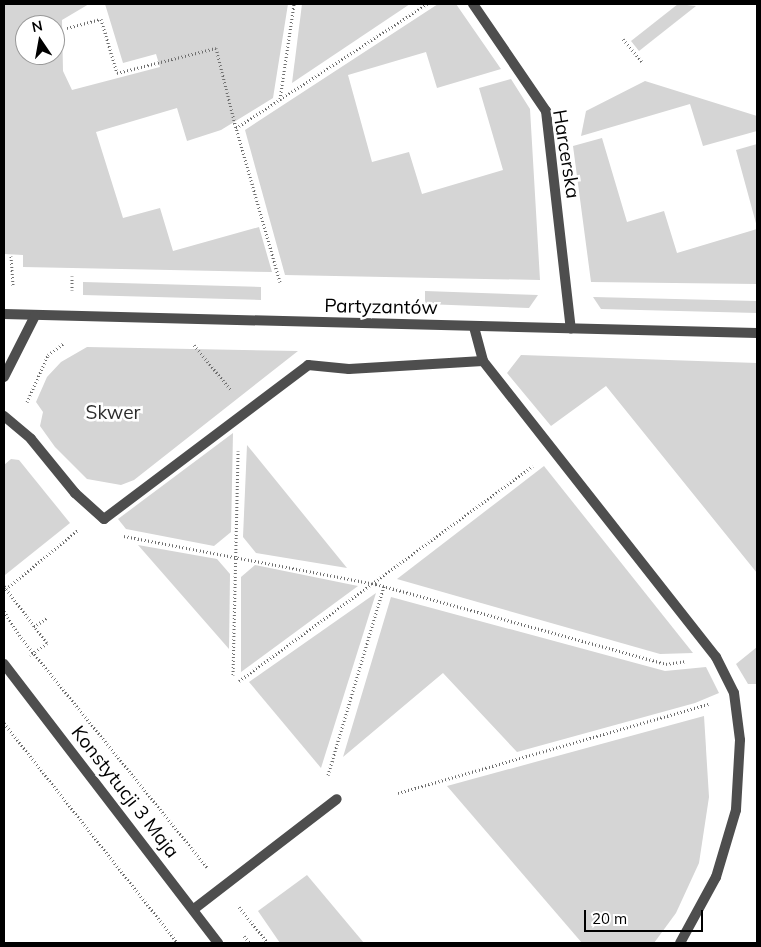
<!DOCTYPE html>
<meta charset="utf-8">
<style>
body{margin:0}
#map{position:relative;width:761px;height:947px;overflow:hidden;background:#fff;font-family:Mulish,sans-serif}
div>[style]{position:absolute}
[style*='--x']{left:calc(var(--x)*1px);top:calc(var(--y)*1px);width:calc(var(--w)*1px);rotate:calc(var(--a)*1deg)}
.green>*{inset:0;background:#d5d5d5}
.path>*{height:3px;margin-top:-1.5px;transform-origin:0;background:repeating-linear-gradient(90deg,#707070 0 1px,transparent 0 3.5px)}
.service>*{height:10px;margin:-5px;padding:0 5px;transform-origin:5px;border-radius:5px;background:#4e4e4e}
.minor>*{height:10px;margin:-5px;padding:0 5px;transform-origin:5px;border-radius:5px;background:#4e4e4e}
.tertiary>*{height:10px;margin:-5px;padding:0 5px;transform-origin:5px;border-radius:5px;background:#4e4e4e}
span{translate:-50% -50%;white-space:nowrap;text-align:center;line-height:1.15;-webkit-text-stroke:5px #fff;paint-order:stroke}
.street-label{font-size:19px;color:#000}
.park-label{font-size:19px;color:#2c2c2c}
.frame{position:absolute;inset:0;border:5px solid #000;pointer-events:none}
.north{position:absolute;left:15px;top:15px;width:50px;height:50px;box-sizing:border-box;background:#fff;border:1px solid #999;border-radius:50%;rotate:348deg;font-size:14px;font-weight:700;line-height:20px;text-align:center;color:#000}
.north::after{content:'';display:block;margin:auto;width:18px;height:22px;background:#000;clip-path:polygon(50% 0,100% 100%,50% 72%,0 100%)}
.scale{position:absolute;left:584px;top:910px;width:119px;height:22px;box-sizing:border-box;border:2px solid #000;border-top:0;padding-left:6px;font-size:15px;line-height:18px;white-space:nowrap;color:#000;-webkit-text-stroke:4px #fff;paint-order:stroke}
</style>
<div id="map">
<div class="green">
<i style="clip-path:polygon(evenodd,4px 4px,89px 4px,62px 20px,63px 71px,72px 90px,160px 67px,156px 54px,123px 63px,105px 4px,288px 4px,273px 98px,221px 130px,187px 141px,177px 108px,96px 132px,123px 218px,160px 208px,173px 251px,259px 227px,272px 272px,23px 267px,23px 255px,4px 254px,4px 4px,25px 25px,55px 25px,55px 55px,25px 55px,25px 25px)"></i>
<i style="clip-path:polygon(302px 4px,410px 4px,292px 83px)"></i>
<i style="clip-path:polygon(438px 4px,456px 4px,501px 69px,437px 88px,426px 52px,348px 75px,372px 162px,409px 152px,422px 194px,503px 170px,479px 88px,511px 79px,530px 109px,540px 280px,285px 275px,245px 130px)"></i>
<i style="clip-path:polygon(678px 4px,696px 6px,639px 51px,631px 41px)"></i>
<i style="clip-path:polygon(645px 81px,757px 116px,757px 131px,703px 146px,690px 104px,581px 136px,586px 111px)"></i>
<i style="clip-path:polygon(602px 138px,627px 222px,664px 211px,677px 253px,757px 229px,757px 284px,591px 282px,573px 146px)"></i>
<i style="clip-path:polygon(757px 144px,757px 227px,736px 150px)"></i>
<i style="clip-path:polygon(83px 282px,261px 287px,261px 300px,83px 295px)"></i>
<i style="clip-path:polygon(425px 291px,538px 295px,529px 308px,425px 304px)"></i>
<i style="clip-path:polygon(593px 297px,757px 301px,757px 313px,601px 309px)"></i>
<i style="clip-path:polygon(87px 347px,298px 351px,134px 480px,121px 485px,87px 479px,55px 447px,40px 426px,43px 412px,36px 402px,47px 377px,61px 362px)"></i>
<i style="clip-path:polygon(521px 355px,757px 363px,757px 573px,606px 386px,551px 426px,507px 373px)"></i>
<i style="clip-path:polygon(233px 433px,231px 532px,214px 546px,126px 529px,118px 519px)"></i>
<i style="clip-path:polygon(247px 445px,347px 568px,256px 553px,243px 537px)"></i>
<i style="clip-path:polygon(11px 459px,19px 460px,70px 523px,5px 575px,4px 465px)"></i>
<i style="clip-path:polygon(544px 466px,693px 653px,660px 654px,397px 579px)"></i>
<i style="clip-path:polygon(138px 545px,217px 559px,230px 574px,229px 649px)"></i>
<i style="clip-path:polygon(255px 565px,358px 586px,241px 672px,241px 577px)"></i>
<i style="clip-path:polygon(376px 593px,321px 768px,249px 682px)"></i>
<i style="clip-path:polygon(391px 597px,665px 671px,706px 667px,719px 693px,695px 703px,517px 752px,443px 673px,343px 757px)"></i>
<i style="clip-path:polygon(757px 647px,757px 684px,748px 684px,736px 664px)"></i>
<i style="clip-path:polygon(704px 716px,709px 797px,699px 863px,676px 913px,654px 943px,582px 943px,447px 786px)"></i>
<i style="clip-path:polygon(307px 875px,364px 943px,280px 943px,258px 911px)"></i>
</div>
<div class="path">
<i style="--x:67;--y:28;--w:35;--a:-15"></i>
<i style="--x:101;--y:19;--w:56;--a:73.5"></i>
<i style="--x:117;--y:73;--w:102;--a:-14.2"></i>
<i style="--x:216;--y:48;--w:82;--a:76"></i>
<i style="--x:623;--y:39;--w:31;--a:50"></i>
<i style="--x:280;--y:99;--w:96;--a:-81.6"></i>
<i style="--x:11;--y:256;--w:30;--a:86"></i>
<i style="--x:72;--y:276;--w:14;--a:90"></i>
<i style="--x:280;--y:282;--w:160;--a:-105.9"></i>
<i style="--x:236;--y:128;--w:228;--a:-33"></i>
<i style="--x:194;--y:345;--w:58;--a:50.6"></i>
<i style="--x:27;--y:402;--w:51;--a:-65.9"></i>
<i style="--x:48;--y:355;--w:20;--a:-37"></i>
<i style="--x:124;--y:536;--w:257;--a:10.8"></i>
<i style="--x:376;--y:584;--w:301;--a:15.4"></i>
<i style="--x:666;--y:664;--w:21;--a:-8"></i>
<i style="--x:4;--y:586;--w:71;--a:53"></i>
<i style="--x:47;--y:643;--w:21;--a:143"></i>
<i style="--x:6;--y:589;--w:94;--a:-39.4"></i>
<i style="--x:4;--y:611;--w:28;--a:58"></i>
<i style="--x:19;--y:635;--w:299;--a:51"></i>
<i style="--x:34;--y:627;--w:17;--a:-36"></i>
<i style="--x:233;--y:675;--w:224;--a:-88.7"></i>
<i style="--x:239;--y:681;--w:364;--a:-36.2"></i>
<i style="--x:4;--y:723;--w:280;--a:51.7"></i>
<i style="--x:328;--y:775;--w:197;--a:-73.5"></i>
<i style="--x:398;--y:793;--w:323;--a:-16"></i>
<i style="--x:239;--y:907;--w:46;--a:51.1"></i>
<i style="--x:244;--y:936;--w:9;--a:49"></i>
</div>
<div class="service">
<i style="--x:474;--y:327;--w:35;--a:75"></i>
<i style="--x:483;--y:361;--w:377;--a:51.8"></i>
<i style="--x:716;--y:657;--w:40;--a:63.4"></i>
<i style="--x:734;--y:693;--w:47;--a:82.7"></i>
<i style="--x:740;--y:740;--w:70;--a:93.3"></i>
<i style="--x:736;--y:810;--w:70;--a:106.6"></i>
<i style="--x:716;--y:877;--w:75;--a:118.6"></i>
<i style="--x:4;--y:416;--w:35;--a:40"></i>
<i style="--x:31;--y:439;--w:70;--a:50.8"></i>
<i style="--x:75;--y:493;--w:39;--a:42"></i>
<i style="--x:104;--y:519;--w:256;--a:-37"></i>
<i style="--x:308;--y:365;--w:41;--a:5.6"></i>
<i style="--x:349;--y:369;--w:134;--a:-3.4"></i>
<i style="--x:194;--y:909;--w:180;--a:-37.6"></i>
</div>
<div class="minor">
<i style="--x:473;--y:4;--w:130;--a:55.7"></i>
<i style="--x:546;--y:111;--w:219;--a:83.5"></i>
</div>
<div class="tertiary">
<i style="--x:4;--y:314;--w:753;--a:1.45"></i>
<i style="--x:4;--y:377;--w:68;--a:-63.1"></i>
<i style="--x:4;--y:664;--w:352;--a:52.5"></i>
</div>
<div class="street-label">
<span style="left:566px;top:154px;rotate:81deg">Harcerska</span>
<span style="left:381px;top:307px;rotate:1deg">Partyzantów</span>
<span style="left:125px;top:792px;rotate:52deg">Konstytucji 3 Maja</span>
</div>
<div class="park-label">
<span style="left:113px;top:413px">Skwer</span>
</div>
<div class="frame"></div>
<div class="north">N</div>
<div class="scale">20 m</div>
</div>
